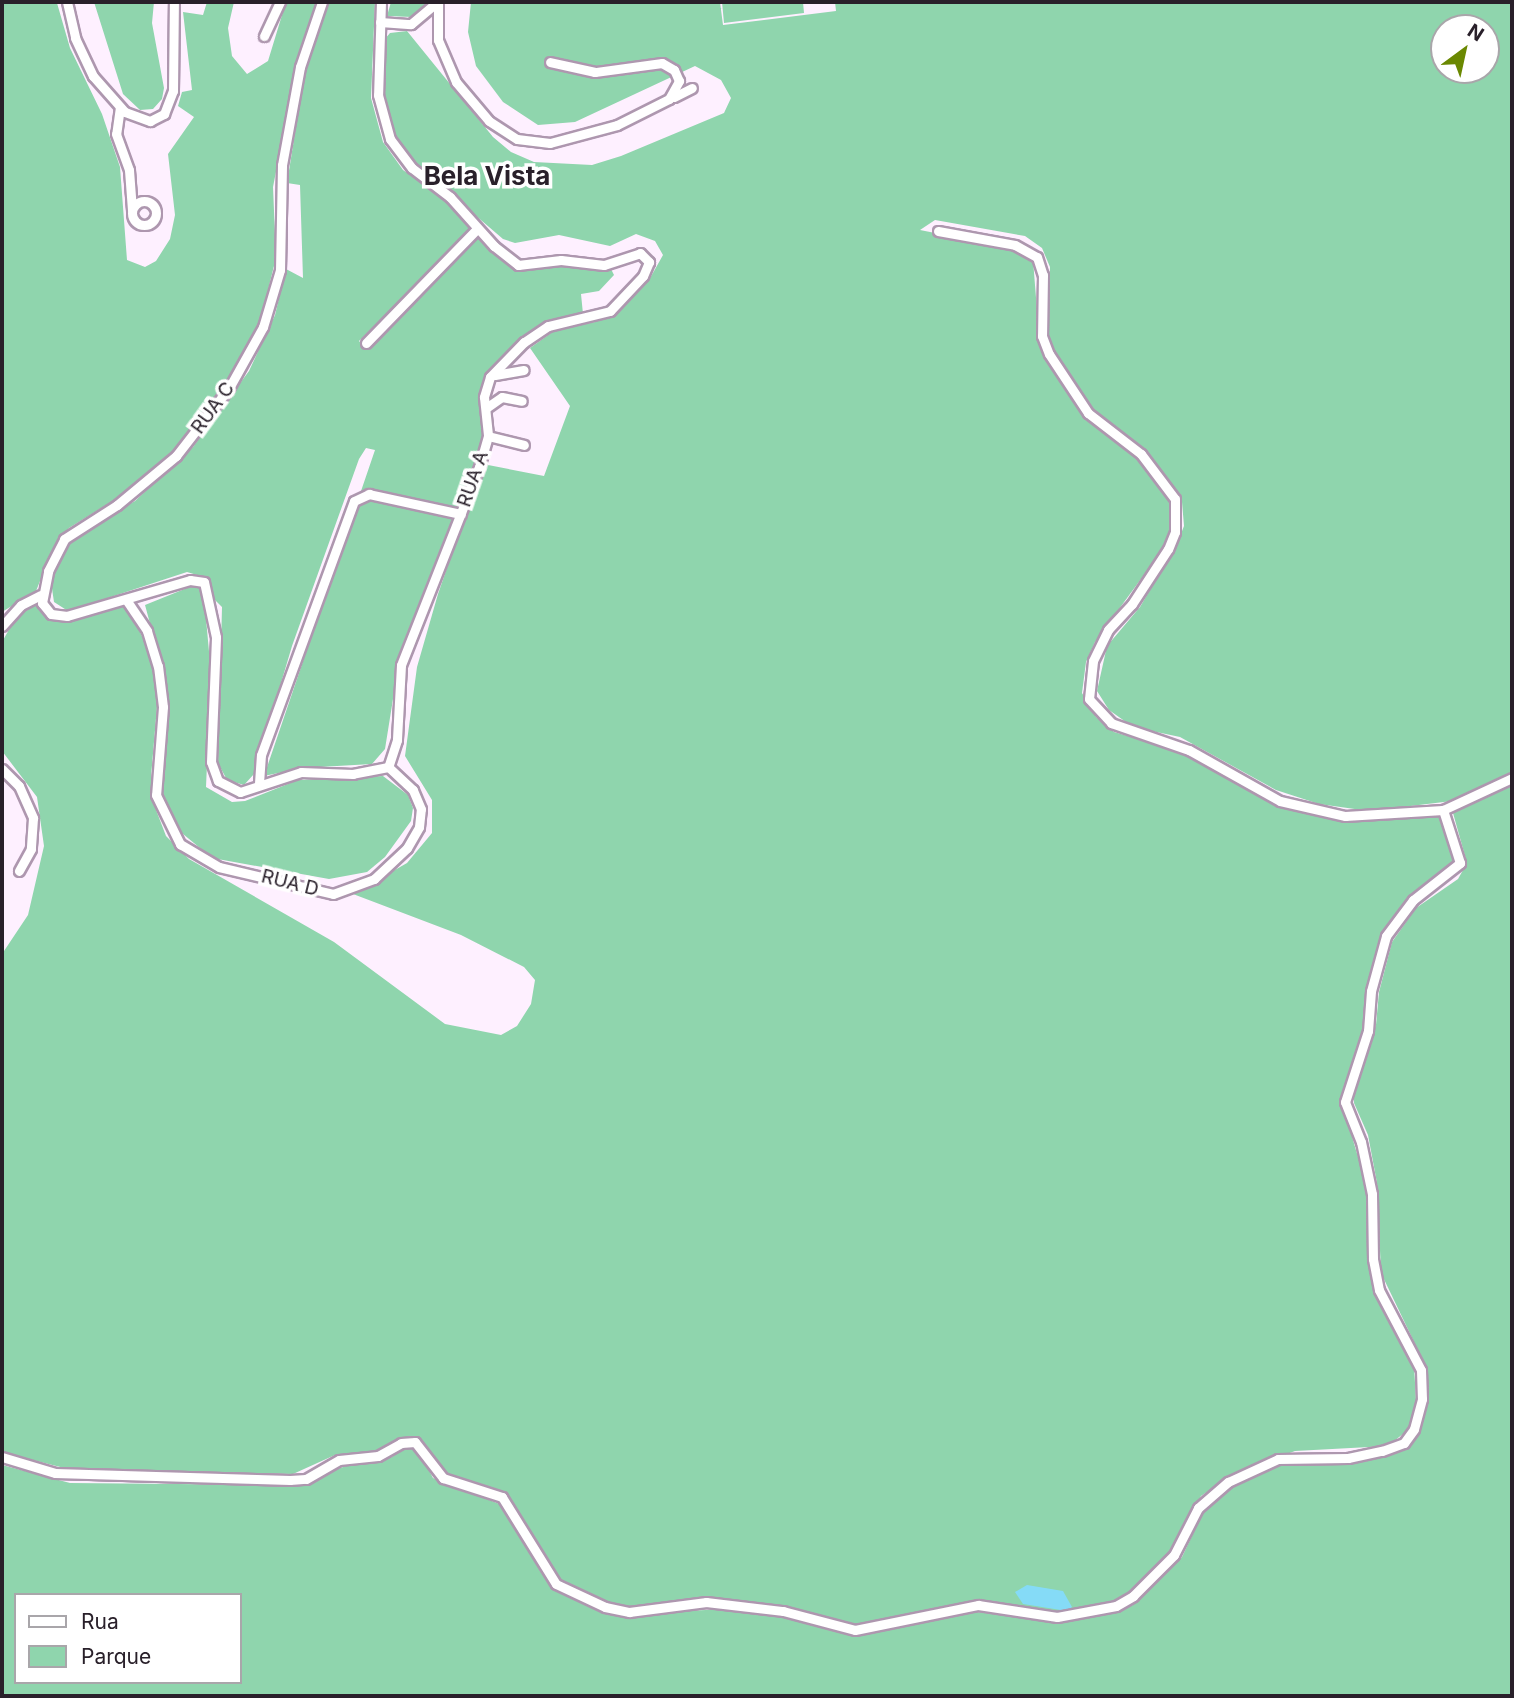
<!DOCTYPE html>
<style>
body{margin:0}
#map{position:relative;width:1514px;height:1698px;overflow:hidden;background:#fef0ff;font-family:Inter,sans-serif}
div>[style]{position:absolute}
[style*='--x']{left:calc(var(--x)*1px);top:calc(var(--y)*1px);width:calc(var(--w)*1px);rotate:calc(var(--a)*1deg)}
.green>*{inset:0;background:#8fd5ad}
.water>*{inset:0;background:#85dbf7}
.roads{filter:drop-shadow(2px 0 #ae97af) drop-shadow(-2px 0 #ae97af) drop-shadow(0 2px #ae97af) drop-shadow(0 -2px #ae97af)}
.minor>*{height:9px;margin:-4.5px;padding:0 4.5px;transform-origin:4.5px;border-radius:4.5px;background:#fff}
.minor>.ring{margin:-4.5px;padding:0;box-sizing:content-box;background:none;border:9px solid #fff;border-radius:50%}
span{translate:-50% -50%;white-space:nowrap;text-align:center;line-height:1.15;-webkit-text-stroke:7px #fff;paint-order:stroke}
.street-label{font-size:19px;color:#29202a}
.district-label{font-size:26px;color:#29202a;font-weight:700}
.frame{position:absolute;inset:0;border:4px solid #29202a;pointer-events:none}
.legend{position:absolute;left:14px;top:1593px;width:228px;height:91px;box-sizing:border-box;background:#fff;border:2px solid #a9a6aa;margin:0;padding:9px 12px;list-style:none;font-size:21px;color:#29202a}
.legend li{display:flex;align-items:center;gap:14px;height:35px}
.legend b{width:35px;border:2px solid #a9a6aa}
.north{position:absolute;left:1430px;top:14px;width:70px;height:70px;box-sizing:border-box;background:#fff;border:2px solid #a9a6aa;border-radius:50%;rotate:33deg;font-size:19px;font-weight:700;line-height:28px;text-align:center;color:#29202a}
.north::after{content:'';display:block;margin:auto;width:24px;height:32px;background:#6a8801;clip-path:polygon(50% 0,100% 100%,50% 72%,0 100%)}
</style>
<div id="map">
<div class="green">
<i style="clip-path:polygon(2px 2px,57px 3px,70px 48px,102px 114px,120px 167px,127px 260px,145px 267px,156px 261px,170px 239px,175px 215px,168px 154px,194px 117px,178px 106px,182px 92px,192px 90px,183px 12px,203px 15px,207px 2px,234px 2px,228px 28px,232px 56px,247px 74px,268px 61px,286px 2px,317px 2px,297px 65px,273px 187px,276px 258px,261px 318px,224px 389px,168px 457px,127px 492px,69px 528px,50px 556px,36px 591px,2px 612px)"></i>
<i style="clip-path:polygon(94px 2px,154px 2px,152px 23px,164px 88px,162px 99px,153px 109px,140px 110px,123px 94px)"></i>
<i style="clip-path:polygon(326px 2px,375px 2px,371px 98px,383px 142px,403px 170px,450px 203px,472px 228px,359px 341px,365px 348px,477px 232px,505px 260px,610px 267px,614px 275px,599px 291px,581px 294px,583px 314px,542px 324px,489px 375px,481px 446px,401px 649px,385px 749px,372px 764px,302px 768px,264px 776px,375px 450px,366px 448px,359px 459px,292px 646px,254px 774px,244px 785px,227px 780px,218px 763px,222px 607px,213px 598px,208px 600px,205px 608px,211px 673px,206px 787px,232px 802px,245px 801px,298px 780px,383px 776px,408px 795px,413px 808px,411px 821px,385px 857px,367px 872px,329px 879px,212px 858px,177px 829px,164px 804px,161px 768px,166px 683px,145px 605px,197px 584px,197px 575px,187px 572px,68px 611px,54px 602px,51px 582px,72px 536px,135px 501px,193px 447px,249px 371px,275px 315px,286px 269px,303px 278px,300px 185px,287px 183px,307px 58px)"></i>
<i style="clip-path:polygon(391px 2px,431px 2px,412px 17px,387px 16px)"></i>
<i style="clip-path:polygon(evenodd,471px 2px,720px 2px,723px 25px,836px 11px,835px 2px,1512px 2px,1512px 772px,1452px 801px,1369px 811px,1319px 804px,1276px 790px,1180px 737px,1133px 727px,1109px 710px,1097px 691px,1107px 646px,1140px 607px,1177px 544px,1184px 526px,1182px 502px,1147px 455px,1092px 408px,1062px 365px,1048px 337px,1050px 267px,1042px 248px,1025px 236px,935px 220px,920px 230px,1021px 250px,1033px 260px,1039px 335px,1049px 362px,1082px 410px,1145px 464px,1170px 499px,1171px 532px,1162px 550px,1095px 642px,1086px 662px,1082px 693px,1096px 717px,1114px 732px,1175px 750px,1244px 788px,1303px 813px,1345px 821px,1441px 815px,1457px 857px,1453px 867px,1403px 904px,1383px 932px,1370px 973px,1361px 1041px,1341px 1099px,1365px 1181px,1374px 1287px,1414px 1365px,1416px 1400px,1409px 1429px,1388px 1446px,1295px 1451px,1235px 1473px,1201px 1496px,1180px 1542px,1119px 1601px,1057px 1614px,992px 1604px,860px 1627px,704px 1599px,639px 1610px,608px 1605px,557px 1581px,505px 1496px,446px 1476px,410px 1436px,372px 1452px,335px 1455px,293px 1474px,68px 1469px,2px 1452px,2px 954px,28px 915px,44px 846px,37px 797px,2px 751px,2px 642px,16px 617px,39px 603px,45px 614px,61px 622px,122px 606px,131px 612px,154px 663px,158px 695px,151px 777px,153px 802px,166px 836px,189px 859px,334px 942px,445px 1024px,501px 1035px,517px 1026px,531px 1004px,535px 980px,524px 967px,461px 935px,353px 894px,407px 863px,432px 833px,432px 800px,405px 756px,417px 667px,438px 594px,483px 464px,544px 476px,570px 406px,530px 348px,554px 331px,595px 322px,623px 308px,649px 280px,663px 255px,655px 241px,636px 234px,610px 246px,559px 235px,515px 243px,503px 239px,419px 167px,397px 140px,383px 101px,384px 40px,390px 33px,407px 31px,493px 137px,511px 152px,534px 162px,592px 165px,621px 156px,724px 113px,731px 98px,721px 80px,695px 66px,575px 122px,538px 125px,503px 102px,476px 66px,468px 32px,471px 2px,1444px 28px,1486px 28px,1486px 70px,1444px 70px,1444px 28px)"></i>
<i style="clip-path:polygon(722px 2px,803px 2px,804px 13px,724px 23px)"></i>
<i style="clip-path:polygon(evenodd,1512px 785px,1512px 1696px,2px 1696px,2px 1465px,70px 1483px,293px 1485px,346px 1466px,392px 1457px,409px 1445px,420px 1453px,433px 1478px,502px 1505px,542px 1574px,569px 1597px,613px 1614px,729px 1609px,787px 1616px,861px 1635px,976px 1612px,1050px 1621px,1122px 1610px,1133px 1605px,1182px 1557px,1206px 1506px,1239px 1481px,1278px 1465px,1364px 1462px,1404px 1450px,1419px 1432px,1428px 1371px,1381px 1273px,1377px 1183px,1368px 1135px,1354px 1103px,1354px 1091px,1376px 1025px,1379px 992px,1392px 942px,1416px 908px,1458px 879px,1467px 863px,1453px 813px,1512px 785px,16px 1595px,240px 1595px,240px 1682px,16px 1682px,16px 1595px)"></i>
</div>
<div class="water">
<i style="clip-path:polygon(1027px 1585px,1063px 1591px,1072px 1607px,1067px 1611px,1023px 1604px,1015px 1592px)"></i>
</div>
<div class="roads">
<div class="minor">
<i style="--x:67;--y:2;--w:37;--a:77"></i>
<i style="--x:75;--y:38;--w:42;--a:64.7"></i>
<i style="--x:93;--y:76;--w:48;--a:48.4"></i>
<i style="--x:125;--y:112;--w:27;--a:20"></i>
<i style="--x:150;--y:121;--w:16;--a:-27"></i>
<i style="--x:164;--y:114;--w:25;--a:-69"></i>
<i style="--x:173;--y:91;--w:89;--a:-89.4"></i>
<i style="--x:381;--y:2;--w:93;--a:91.8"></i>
<i style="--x:378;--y:95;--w:46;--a:74.7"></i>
<i style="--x:390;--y:139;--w:36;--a:53"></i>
<i style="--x:412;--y:168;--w:48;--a:37.3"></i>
<i style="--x:450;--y:197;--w:66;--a:48.1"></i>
<i style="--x:494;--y:246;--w:31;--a:38"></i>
<i style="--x:518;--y:265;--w:43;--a:-6.6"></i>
<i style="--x:561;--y:260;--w:43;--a:6.6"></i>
<i style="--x:604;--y:265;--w:38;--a:-18"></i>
<i style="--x:640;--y:253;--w:13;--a:45"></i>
<i style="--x:649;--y:262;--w:15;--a:113"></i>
<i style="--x:643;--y:276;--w:48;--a:133.3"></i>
<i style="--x:610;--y:311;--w:64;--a:166.4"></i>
<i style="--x:548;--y:326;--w:29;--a:146"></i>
<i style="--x:524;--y:342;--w:49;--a:134.2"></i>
<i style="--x:490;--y:377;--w:21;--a:107"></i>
<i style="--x:484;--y:397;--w:39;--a:84"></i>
<i style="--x:488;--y:436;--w:32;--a:106"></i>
<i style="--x:479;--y:467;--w:213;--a:111.5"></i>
<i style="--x:401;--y:665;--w:75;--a:93.1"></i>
<i style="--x:397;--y:740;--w:28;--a:108"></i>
<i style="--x:438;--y:2;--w:38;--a:90"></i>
<i style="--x:438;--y:40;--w:46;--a:66.8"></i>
<i style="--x:456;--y:82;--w:51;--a:49.8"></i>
<i style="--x:489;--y:121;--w:33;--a:33"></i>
<i style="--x:517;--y:139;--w:33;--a:7"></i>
<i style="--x:550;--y:143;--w:69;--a:-15"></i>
<i style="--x:617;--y:125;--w:58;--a:-26.6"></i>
<i style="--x:669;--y:99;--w:21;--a:-61"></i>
<i style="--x:679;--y:81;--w:12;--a:-114"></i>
<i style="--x:674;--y:70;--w:14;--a:-150"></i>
<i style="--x:662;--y:63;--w:68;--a:172.3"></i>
<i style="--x:595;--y:72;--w:46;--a:-167.5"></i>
<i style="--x:380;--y:22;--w:31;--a:4"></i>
<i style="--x:411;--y:24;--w:33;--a:-40"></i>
<i style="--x:264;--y:36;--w:38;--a:-65"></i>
<i style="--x:674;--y:97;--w:20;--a:-27"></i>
<i style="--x:120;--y:107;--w:27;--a:98"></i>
<i style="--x:116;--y:134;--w:38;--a:70"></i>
<i style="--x:129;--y:170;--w:40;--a:85.7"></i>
<i class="ring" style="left:132px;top:201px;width:15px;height:15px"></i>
<i style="--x:938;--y:231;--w:78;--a:10.3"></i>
<i style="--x:1015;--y:245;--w:25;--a:29"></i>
<i style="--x:1037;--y:257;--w:19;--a:72"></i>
<i style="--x:1043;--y:275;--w:61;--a:90.9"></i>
<i style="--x:1042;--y:336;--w:19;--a:69"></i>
<i style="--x:1049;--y:354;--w:71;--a:56.5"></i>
<i style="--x:1088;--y:413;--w:67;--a:37.7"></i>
<i style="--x:1141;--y:454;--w:56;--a:52.9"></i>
<i style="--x:1175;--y:499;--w:33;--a:90"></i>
<i style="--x:1175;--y:532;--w:18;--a:112"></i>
<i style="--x:1168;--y:549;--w:66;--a:123.2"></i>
<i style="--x:1132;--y:604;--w:35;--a:133"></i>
<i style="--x:1108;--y:630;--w:34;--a:116"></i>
<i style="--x:1093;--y:661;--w:38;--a:96"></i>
<i style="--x:1089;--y:699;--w:33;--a:47"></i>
<i style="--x:1111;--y:723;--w:83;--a:19.1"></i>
<i style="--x:1189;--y:750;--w:104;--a:29.3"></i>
<i style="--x:1280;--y:801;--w:67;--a:13"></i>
<i style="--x:1345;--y:816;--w:98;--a:-3.5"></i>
<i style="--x:1443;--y:810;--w:76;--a:-24.9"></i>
<i style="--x:366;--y:343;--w:159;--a:-45.8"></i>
<i style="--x:495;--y:375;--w:29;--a:-10"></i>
<i style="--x:486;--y:408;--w:19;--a:-35"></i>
<i style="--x:502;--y:397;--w:20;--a:11"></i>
<i style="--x:488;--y:436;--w:37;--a:14"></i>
<i style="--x:127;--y:601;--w:36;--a:56"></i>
<i style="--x:147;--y:631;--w:37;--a:73"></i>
<i style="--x:158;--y:666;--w:41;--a:83"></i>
<i style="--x:163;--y:707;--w:88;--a:94.5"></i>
<i style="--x:156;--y:795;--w:55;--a:63.9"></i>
<i style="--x:180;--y:844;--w:45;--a:30.5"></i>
<i style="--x:219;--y:867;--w:117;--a:13.3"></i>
<i style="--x:333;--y:894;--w:44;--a:-20.1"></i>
<i style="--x:374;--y:879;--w:45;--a:-43.2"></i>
<i style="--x:407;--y:848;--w:24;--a:-60"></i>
<i style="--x:419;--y:827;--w:18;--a:-84"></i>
<i style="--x:421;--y:809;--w:21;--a:-113"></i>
<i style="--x:413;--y:790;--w:34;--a:-137"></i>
<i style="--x:388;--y:767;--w:36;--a:169"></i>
<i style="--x:353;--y:774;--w:52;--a:-177.8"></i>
<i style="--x:301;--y:772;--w:64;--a:161.8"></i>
<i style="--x:240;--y:792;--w:25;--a:-153"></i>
<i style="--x:218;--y:781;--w:20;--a:-110"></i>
<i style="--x:211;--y:762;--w:125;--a:-87.7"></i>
<i style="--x:216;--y:637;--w:56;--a:-102.3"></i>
<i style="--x:204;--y:582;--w:14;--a:-172"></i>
<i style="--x:190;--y:580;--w:128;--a:163.7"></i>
<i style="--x:67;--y:616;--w:16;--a:-173"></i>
<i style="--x:51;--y:614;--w:14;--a:-129"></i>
<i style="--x:42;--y:603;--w:33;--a:-79"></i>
<i style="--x:48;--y:571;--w:36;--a:-63"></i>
<i style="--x:64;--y:539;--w:63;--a:-32.7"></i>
<i style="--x:117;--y:505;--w:77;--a:-39.7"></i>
<i style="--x:176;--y:456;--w:86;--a:-52.1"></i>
<i style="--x:229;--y:388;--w:70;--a:-60.9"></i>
<i style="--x:263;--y:327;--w:59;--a:-73.4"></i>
<i style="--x:280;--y:270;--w:105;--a:-88.9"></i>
<i style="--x:282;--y:165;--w:100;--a:-79.6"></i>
<i style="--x:300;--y:67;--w:69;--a:-71.3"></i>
<i style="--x:2;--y:626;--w:28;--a:-48"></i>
<i style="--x:21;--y:605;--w:22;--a:-27"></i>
<i style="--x:2;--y:769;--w:24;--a:45"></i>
<i style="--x:19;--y:786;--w:35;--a:66"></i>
<i style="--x:33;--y:818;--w:31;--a:94"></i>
<i style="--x:31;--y:849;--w:25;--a:119"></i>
<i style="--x:259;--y:783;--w:28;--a:-86"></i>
<i style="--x:261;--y:755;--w:270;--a:-69.9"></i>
<i style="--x:354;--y:501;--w:17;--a:-25"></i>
<i style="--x:369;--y:494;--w:94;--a:12.3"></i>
<i style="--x:2;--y:1457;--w:55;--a:16.8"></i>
<i style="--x:55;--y:1473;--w:235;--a:1.7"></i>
<i style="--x:290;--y:1480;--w:16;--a:-4"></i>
<i style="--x:306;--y:1479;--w:38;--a:-30"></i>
<i style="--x:339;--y:1460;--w:39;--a:-6"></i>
<i style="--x:378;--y:1456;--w:26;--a:-29"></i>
<i style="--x:401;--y:1443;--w:14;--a:-4"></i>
<i style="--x:415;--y:1442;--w:46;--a:52.1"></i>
<i style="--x:443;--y:1478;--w:62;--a:17.9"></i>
<i style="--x:502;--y:1497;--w:102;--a:58.2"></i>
<i style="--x:556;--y:1584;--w:54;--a:25.1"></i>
<i style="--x:605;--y:1607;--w:25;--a:12"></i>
<i style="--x:629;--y:1612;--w:78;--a:-7.4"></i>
<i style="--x:706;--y:1602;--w:78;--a:6.7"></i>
<i style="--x:783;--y:1611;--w:74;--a:14.8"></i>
<i style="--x:855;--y:1630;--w:126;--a:-11.5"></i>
<i style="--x:978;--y:1605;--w:80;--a:8.6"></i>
<i style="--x:1057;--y:1617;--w:60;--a:-10.6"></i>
<i style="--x:1116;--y:1606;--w:20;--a:-30"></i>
<i style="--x:1133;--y:1596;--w:58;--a:-45"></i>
<i style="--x:1174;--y:1555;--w:53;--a:-62.9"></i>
<i style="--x:1198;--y:1508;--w:40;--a:-41"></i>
<i style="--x:1228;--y:1482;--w:55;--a:-24.7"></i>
<i style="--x:1278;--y:1459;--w:70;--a:-0.8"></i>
<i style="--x:1348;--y:1458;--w:35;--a:-12"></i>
<i style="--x:1382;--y:1451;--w:23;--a:-20"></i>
<i style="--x:1404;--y:1443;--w:17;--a:-54"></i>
<i style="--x:1414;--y:1429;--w:31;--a:-75"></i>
<i style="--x:1422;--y:1399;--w:29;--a:-92"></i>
<i style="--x:1421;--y:1370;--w:90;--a:-117.7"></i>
<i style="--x:1379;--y:1290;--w:32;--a:-101"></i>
<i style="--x:1373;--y:1259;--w:65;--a:-90.9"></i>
<i style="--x:1372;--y:1194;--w:53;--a:-101.9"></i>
<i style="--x:1361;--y:1142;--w:43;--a:-111.8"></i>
<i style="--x:1345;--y:1102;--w:75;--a:-72.1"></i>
<i style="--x:1368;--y:1031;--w:40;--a:-85.7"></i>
<i style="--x:1371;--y:991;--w:57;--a:-74.7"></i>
<i style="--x:1386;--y:936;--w:45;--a:-53.1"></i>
<i style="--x:1413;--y:900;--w:60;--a:-38.2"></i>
<i style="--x:1460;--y:863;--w:56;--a:-107.8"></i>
</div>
</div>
<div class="street-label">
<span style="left:213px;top:408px;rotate:-54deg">RUA C</span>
<span style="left:473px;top:479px;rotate:-71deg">RUA A</span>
<span style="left:290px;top:883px;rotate:14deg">RUA D</span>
</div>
<div class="district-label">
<span style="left:487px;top:176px">Bela Vista</span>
</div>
<div class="frame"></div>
<ul class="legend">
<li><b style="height:9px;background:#fff"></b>Rua</li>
<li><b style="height:19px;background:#8fd5ad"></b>Parque</li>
</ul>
<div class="north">N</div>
</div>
